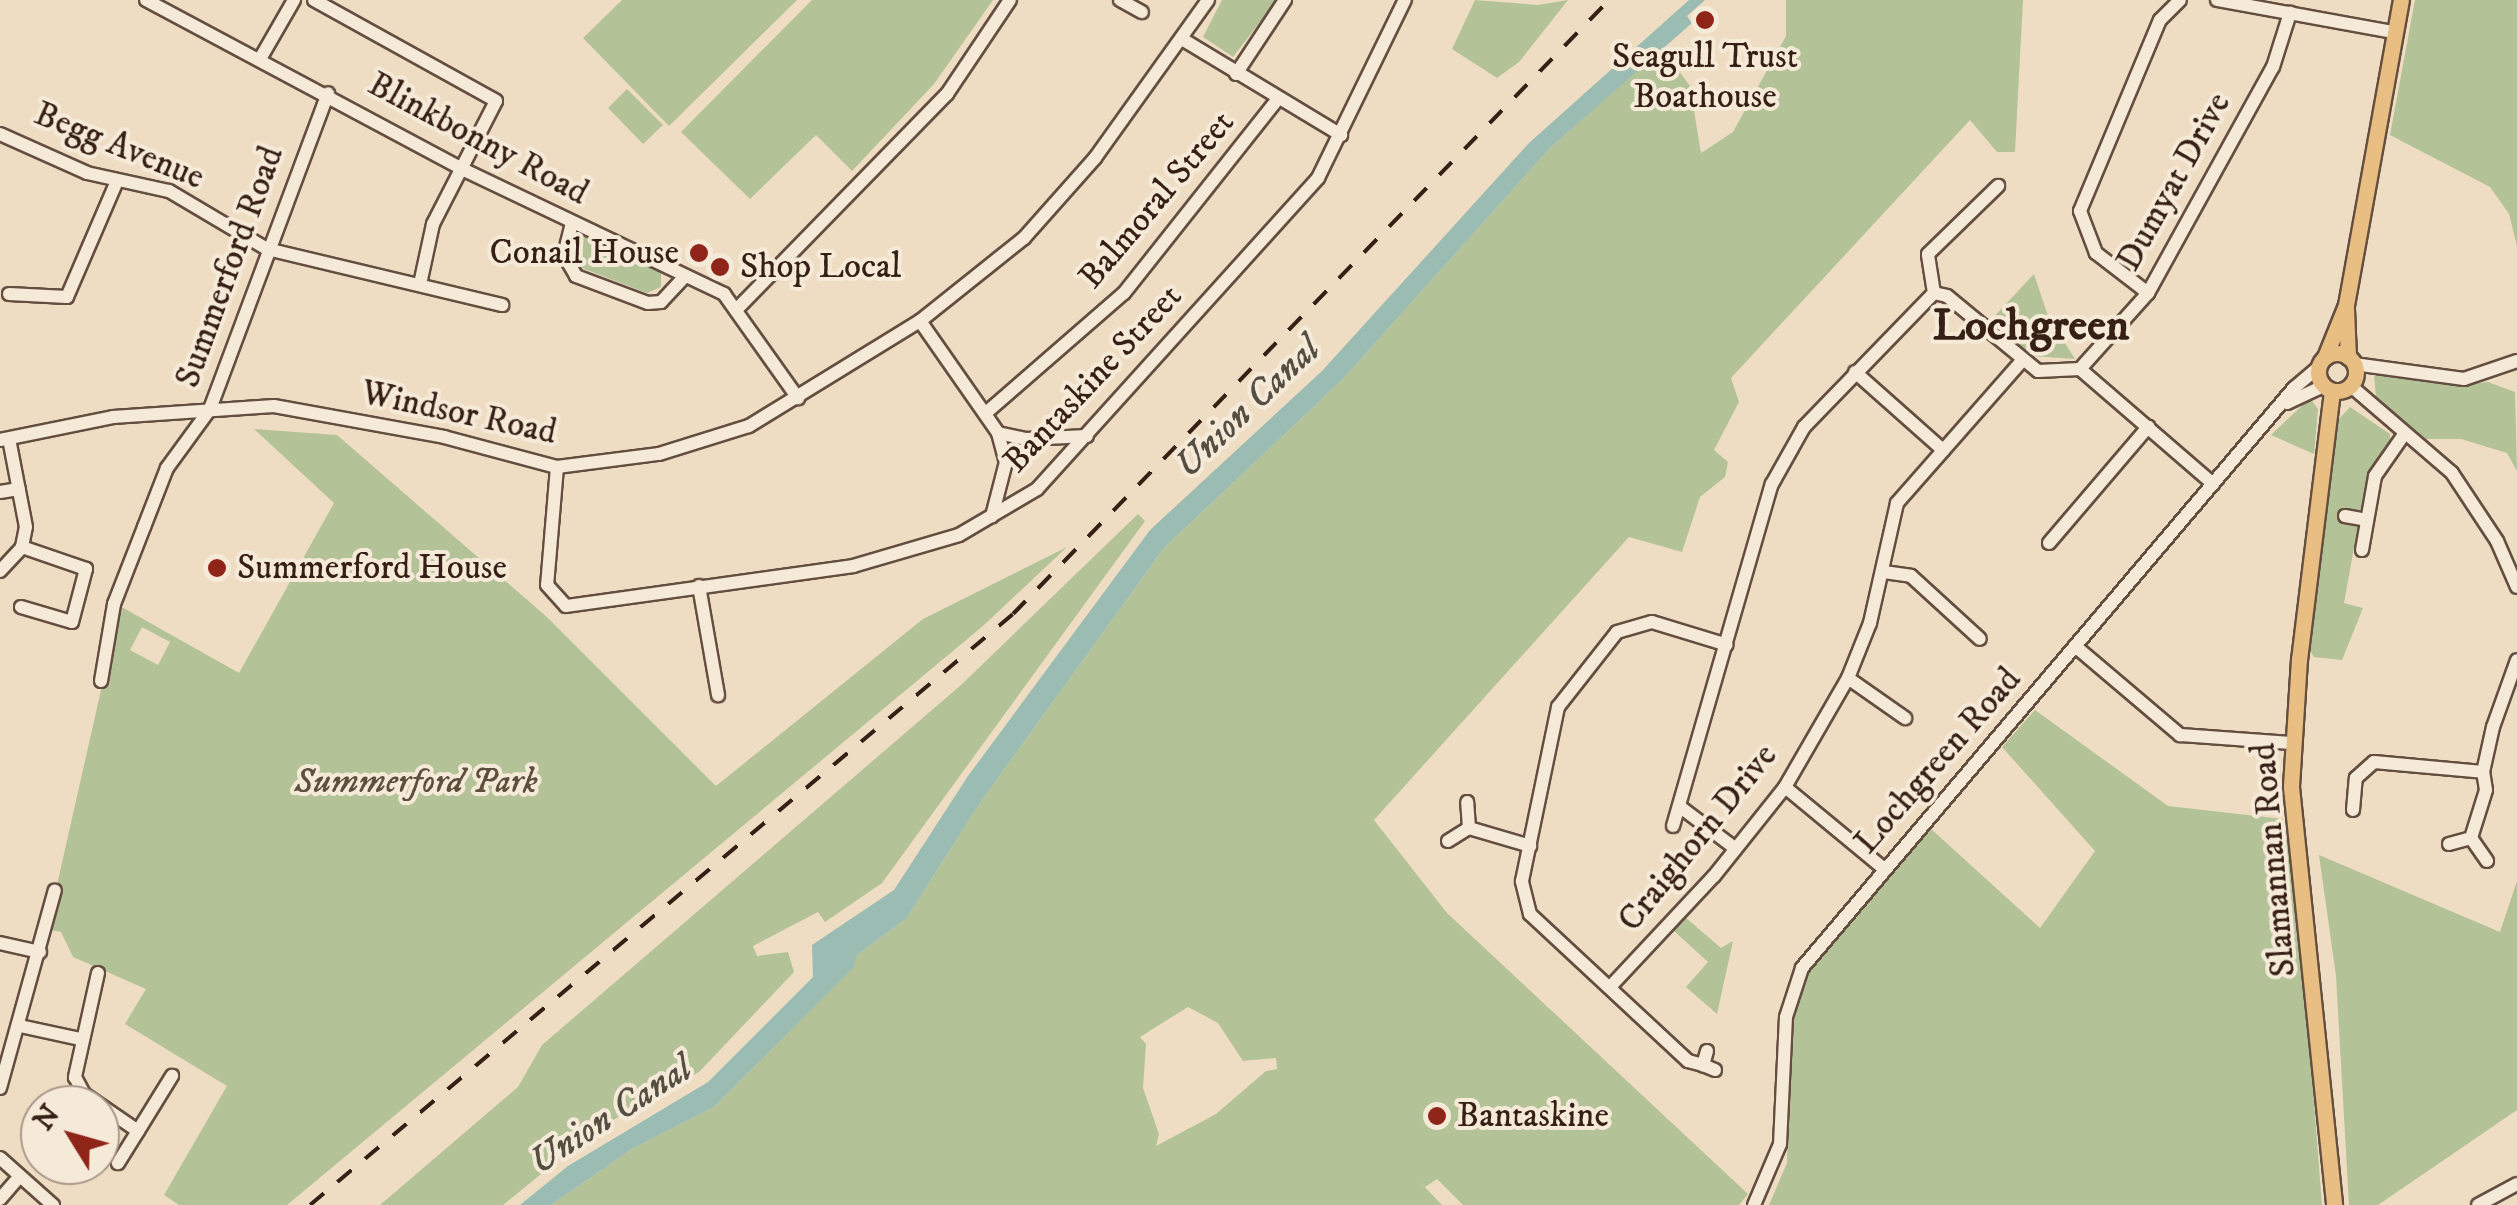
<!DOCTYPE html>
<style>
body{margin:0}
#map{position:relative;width:2517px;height:1205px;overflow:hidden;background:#efddc3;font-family:"IM FELL DW Pica",serif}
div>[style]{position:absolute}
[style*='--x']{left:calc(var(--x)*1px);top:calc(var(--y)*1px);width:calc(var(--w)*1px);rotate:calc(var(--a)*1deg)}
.green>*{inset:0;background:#b4c298}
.water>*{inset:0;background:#9abcb2}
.roads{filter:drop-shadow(2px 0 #644e40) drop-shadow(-2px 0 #644e40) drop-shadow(0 2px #644e40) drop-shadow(0 -2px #644e40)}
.minor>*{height:12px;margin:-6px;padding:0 6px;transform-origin:6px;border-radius:6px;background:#f5e9d8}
.major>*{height:15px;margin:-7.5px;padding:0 7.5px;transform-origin:7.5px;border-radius:7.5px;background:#e8be82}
.major>.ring{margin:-7.5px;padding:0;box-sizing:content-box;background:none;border:15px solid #e8be82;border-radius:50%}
.rail>*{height:4px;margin-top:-2px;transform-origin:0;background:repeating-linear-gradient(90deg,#361f14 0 18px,transparent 0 36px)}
.dots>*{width:28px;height:28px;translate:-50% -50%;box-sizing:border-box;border:5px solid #f5e9d8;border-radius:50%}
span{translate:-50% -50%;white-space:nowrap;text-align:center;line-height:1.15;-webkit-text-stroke:8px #f5e9d8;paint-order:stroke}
.poi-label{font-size:35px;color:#361f14}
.right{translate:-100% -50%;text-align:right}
.left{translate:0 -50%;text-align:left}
.street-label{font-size:35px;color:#361f14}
.park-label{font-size:35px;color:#5c503c;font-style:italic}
.water-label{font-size:38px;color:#544e43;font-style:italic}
.district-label{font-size:45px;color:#361f14;font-weight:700}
.north{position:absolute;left:20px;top:1085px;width:100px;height:100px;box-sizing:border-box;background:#f5e9d8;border:2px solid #a9988a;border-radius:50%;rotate:307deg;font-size:28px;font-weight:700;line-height:40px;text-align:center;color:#361f14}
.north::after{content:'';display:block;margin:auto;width:35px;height:45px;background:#8f2418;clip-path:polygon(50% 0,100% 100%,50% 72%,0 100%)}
</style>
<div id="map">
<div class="green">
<i style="clip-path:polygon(622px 0,797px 0,669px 126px,583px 38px)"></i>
<i style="clip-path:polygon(812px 0,993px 0,934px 84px,852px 171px,816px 135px,750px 199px,681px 132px)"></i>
<i style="clip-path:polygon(1222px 0,1277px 0,1233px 57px,1203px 37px)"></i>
<i style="clip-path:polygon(1475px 0,1538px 5px,1568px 0,1519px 62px,1497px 78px,1452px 49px)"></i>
<i style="clip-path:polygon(evenodd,1786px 0,2023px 0,2015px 152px,1997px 152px,1970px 120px,1731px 378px,1739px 402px,1714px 450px,1728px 462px,1725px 477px,1700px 497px,1682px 552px,1629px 537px,1374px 820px,1447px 913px,1748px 1194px,1739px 1205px,1463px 1205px,1437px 1179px,1425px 1187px,1402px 1163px,1442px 1205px,551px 1205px,632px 1149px,714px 1107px,852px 968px,857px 955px,906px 919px,980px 803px,1164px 548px,1342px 380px,1550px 148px,1657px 53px,1667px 55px,1690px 86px,1701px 153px,1733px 132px,1786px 36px,1786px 0,1188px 1007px,1218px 1023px,1243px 1061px,1276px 1058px,1277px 1069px,1266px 1071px,1216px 1114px,1156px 1146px,1159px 1134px,1143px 1088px,1146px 1044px,1140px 1037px,1188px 1007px)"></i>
<i style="clip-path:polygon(2415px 0,2517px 0,2517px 246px,2509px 214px,2490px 187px,2390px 135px)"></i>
<i style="clip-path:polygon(627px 89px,663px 125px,643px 144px,608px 108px)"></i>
<i style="clip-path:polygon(576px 231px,661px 272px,661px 287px,647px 293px,579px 267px,569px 255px)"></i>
<i style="clip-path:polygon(2034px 274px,2048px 316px,2075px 359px,2032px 356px,1989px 322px)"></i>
<i style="clip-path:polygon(2382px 369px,2458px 385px,2488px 382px,2515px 392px,2517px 471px,2507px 453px,2461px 439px,2426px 439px,2376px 396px,2374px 377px)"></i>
<i style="clip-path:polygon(2310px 398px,2318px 409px,2314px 454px,2271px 435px)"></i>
<i style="clip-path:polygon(2350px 407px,2390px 434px,2390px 444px,2368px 473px,2361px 514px,2345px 512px,2343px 523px,2358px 526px,2344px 603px,2363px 608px,2342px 660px,2314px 657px,2307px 646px,2339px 419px)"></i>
<i style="clip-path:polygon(evenodd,254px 429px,337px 435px,547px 617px,716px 786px,923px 619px,1067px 547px,983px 626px,287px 1205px,179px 1205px,164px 1195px,227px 1086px,125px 1024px,146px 989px,73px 957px,61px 932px,47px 929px,120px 606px,239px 673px,334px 503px,254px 429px,142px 627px,170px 642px,158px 665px,130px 650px,142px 627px)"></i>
<i style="clip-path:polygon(1138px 514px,1145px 521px,882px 883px,825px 922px,818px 912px,753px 946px,757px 956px,788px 952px,794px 972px,699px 1072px,595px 1130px,503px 1205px,380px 1205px,518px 1087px,542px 1045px,961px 685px)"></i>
<i style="clip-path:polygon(2035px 710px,2168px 806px,2283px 819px,2298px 898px,2322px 1205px,1769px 1205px,1787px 1163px,1791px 1018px,1807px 971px,1930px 828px,2040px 928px,2095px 851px,2002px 747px)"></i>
<i style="clip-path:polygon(2319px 855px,2500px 932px,2517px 881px,2517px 1110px,2378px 1205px,2349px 1205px,2336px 976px)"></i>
<i style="clip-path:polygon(1685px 917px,1721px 948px,1733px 941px,1717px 1014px,1686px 987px,1708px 962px,1673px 930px)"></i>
</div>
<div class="water">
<i style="clip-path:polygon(1689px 0,1705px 0,1687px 16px,1692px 23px,1550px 148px,1342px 380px,1164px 548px,980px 803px,906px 919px,857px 955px,853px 968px,714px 1107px,632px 1149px,551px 1205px,520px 1205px,568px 1166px,708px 1082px,813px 977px,812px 945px,894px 890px,968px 776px,1150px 530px,1322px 371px,1529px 143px)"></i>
</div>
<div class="roads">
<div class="minor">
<i style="--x:146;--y:0;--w:356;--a:28.1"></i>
<i style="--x:460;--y:168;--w:293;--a:25.5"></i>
<i style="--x:724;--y:294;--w:128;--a:54.6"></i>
<i style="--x:314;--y:0;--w:208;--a:29"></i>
<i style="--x:496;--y:101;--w:138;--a:117.1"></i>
<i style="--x:433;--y:224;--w:61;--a:102.2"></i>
<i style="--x:1120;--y:0;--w:25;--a:29"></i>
<i style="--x:2217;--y:0;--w:179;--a:10.3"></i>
<i style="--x:1182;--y:39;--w:186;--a:31.1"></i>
<i style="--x:260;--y:59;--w:68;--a:-60"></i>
<i style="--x:1236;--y:74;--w:89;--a:-56.5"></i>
<i style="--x:0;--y:134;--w:95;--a:24.1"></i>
<i style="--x:87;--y:173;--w:84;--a:12.4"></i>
<i style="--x:169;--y:191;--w:114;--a:30.6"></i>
<i style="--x:267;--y:249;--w:242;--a:13.4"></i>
<i style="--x:572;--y:223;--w:33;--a:104"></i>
<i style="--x:564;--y:255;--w:24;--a:60"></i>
<i style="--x:576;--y:276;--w:77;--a:20.6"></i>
<i style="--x:648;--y:303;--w:13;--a:-4"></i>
<i style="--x:661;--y:302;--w:33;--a:-47"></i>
<i style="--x:1934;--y:293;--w:39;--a:-99"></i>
<i style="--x:1928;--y:254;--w:98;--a:-44.2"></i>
<i style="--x:2148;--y:293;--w:66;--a:-142.4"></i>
<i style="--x:2096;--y:253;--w:45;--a:-110.9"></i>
<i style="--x:2080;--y:211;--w:207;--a:-67.3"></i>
<i style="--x:2160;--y:20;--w:28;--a:-45"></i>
<i style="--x:9;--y:294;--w:58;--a:3"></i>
<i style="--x:67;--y:297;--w:126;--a:-66.7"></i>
<i style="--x:738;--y:308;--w:299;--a:-45.7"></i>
<i style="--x:947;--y:94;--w:113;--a:-56.2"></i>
<i style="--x:920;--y:321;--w:136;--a:55.1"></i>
<i style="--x:998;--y:433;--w:30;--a:75"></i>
<i style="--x:1006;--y:462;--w:56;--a:104.5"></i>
<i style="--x:2354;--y:364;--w:111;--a:7.8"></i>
<i style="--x:2464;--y:379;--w:56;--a:-18.8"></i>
<i style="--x:2080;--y:369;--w:176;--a:40.8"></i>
<i style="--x:1855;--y:372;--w:118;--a:41.6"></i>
<i style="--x:2351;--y:386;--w:133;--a:40.7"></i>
<i style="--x:2452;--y:473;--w:82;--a:56.5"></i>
<i style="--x:2497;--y:541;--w:50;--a:66.5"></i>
<i style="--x:2287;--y:403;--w:40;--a:-25"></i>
<i style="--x:987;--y:412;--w:181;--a:-41"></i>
<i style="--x:1124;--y:293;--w:246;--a:-51.6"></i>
<i style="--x:998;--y:433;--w:29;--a:12"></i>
<i style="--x:1026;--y:439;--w:61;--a:-2.8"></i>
<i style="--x:0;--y:440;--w:115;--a:-11.5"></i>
<i style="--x:113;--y:417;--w:161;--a:-3.9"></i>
<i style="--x:274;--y:406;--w:173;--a:10.3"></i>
<i style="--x:444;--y:437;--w:117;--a:14.9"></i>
<i style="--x:557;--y:467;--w:103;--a:-7.3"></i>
<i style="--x:659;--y:454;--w:94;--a:-17.3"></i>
<i style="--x:749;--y:426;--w:201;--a:-31.6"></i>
<i style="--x:920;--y:321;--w:133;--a:-38.6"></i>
<i style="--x:1024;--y:238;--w:107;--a:-48.4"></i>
<i style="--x:1095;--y:158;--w:194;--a:-54.4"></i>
<i style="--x:557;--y:467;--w:118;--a:94.8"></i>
<i style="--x:547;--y:585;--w:28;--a:48"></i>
<i style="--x:566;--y:606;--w:290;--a:-7.9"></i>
<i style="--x:853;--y:566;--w:110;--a:-16.3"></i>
<i style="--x:959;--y:535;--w:91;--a:-30.5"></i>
<i style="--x:1037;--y:489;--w:419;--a:-47.9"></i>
<i style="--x:1318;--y:178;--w:198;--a:-64"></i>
<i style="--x:0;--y:492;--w:19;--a:-9"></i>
<i style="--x:2345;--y:516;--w:22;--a:10"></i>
<i style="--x:2049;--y:543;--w:153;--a:-49.5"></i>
<i style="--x:2362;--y:550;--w:75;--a:-80"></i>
<i style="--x:2375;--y:476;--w:52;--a:-55.1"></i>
<i style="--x:0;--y:571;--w:33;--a:-47"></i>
<i style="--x:22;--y:547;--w:20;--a:-79"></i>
<i style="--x:26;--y:527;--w:90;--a:-100.9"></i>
<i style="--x:1884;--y:572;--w:27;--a:8"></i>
<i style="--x:1911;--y:576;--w:93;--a:42.4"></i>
<i style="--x:699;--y:586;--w:111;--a:80.1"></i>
<i style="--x:21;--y:607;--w:53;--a:16.4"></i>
<i style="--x:72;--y:622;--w:55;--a:-75.2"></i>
<i style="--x:86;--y:569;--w:68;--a:-161"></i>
<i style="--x:2075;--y:646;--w:138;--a:40.3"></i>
<i style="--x:2180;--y:735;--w:112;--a:4.1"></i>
<i style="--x:1848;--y:678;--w:70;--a:35.1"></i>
<i style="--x:101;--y:681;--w:78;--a:-80.4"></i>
<i style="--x:114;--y:604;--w:83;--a:-68.7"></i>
<i style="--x:144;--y:527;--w:63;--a:-68.7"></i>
<i style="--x:167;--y:468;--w:73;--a:-53.9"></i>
<i style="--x:210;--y:409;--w:337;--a:-69.5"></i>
<i style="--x:1785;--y:787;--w:129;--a:39.6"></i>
<i style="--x:1679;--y:806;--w:71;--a:37"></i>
<i style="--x:2353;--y:810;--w:32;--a:-85"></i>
<i style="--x:2356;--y:778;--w:24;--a:-42"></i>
<i style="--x:2374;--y:762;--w:109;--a:5.2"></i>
<i style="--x:1673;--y:826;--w:356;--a:-73.9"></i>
<i style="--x:1772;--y:484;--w:65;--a:-60.7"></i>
<i style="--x:1804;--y:427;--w:187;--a:-45.9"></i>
<i style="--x:1934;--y:293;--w:13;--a:13"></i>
<i style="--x:1947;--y:296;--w:118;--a:39.5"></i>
<i style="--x:2038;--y:371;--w:42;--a:-2.7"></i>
<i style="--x:2080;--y:369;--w:102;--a:-48.2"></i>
<i style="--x:2148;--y:293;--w:258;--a:-61.1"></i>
<i style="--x:2273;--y:67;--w:57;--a:-72.5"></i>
<i style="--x:1469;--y:828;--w:64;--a:16.4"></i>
<i style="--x:2471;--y:838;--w:50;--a:-72.6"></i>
<i style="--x:2486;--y:790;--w:18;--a:-99"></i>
<i style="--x:2483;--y:772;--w:46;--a:-77.5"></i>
<i style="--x:2493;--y:727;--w:71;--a:-70.3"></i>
<i style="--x:1448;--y:841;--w:25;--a:-32"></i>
<i style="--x:1469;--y:828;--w:26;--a:-94"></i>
<i style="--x:2449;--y:844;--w:23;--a:-15"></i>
<i style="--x:2471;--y:838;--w:28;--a:55"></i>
<i style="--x:0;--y:943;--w:41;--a:12.7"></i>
<i style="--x:98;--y:973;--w:107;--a:102.5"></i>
<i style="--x:75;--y:1077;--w:19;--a:62"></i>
<i style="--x:84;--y:1094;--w:65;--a:34.4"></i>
<i style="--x:138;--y:1131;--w:38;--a:122"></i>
<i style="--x:1610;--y:987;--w:152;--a:-46.9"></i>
<i style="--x:1714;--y:876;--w:114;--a:-51.4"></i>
<i style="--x:1785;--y:787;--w:126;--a:-60"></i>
<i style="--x:1848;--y:678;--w:59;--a:-68.2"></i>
<i style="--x:1870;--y:623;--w:123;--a:-77.3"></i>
<i style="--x:1897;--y:503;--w:188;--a:-48.7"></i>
<i style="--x:20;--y:1026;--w:61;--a:12.2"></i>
<i style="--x:1707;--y:1051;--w:15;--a:106"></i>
<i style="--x:1703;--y:1065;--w:13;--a:23"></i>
<i style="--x:1703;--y:1065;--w:16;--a:-165"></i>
<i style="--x:1688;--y:1061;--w:216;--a:-137.1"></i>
<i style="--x:1530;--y:914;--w:34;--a:-104"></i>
<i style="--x:1522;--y:881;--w:178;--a:-78.3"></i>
<i style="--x:1558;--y:707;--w:95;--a:-51.8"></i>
<i style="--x:1617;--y:632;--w:36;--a:-16"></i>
<i style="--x:1652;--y:622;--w:78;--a:17"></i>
<i style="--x:0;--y:1088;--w:205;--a:-74.5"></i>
<i style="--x:138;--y:1131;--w:65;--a:-58.3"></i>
<i style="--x:0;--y:1158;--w:71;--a:41.6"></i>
<i style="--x:0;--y:1199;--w:30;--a:-49"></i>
<i style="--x:1754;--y:1205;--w:66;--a:-66.9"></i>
<i style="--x:1780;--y:1144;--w:127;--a:-87.3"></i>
<i style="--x:1786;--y:1017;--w:52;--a:-71.9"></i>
<i style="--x:1802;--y:968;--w:761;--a:-49.69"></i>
<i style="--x:2294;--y:388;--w:30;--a:-40"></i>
<i style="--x:2478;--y:1205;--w:44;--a:-28.3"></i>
</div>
<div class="major">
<i style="--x:2346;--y:309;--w:48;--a:87.6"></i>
<i class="ring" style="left:2318px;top:353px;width:23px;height:23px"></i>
<i style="--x:2325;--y:357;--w:56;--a:-68"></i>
<i style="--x:2346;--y:305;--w:310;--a:-79.8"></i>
<i style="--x:2332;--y:391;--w:270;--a:97"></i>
<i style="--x:2299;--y:659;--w:128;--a:93.6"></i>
<i style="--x:2291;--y:787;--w:420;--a:84.1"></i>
</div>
</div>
<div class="rail">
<i style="--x:310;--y:1205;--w:918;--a:-40.05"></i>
<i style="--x:1013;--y:614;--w:856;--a:-45.85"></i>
</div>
<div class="dots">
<i style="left:1705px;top:20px;background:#8f2418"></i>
<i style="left:699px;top:253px;background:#8f2418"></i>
<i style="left:720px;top:267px;background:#8f2418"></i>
<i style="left:217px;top:568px;background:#8f2418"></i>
<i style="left:1437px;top:1116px;background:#8f2418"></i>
</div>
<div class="poi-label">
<span style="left:1705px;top:77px">Seagull Trust<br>Boathouse</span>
<span class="right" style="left:679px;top:253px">Conail House</span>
<span class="left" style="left:740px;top:267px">Shop Local</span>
<span class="left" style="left:237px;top:568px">Summerford House</span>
<span class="left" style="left:1457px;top:1116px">Bantaskine</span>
</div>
<div class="street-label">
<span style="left:478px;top:139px;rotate:28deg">Blinkbonny Road</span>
<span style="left:119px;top:146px;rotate:22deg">Begg Avenue</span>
<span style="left:2174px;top:182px;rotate:-61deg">Dumyat Drive</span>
<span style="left:1157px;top:200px;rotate:-50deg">Balmoral Street</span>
<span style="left:230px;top:267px;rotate:-70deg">Summerford Road</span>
<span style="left:1093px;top:379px;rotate:-47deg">Bantaskine Street</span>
<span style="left:459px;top:413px;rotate:12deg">Windsor Road</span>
<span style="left:1938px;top:761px;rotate:-49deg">Lochgreen Road</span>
<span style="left:1698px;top:838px;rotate:-51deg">Craighorn Drive</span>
<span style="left:2274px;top:860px;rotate:-95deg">Slamannan Road</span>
</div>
<div class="park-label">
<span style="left:416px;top:782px">Summerford Park</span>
</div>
<div class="water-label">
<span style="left:1248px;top:408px;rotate:-44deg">Union Canal</span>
<span style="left:611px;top:1116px;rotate:-33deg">Union Canal</span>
</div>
<div class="district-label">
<span style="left:2031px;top:327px">Lochgreen</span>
</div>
<div class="north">N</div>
</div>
